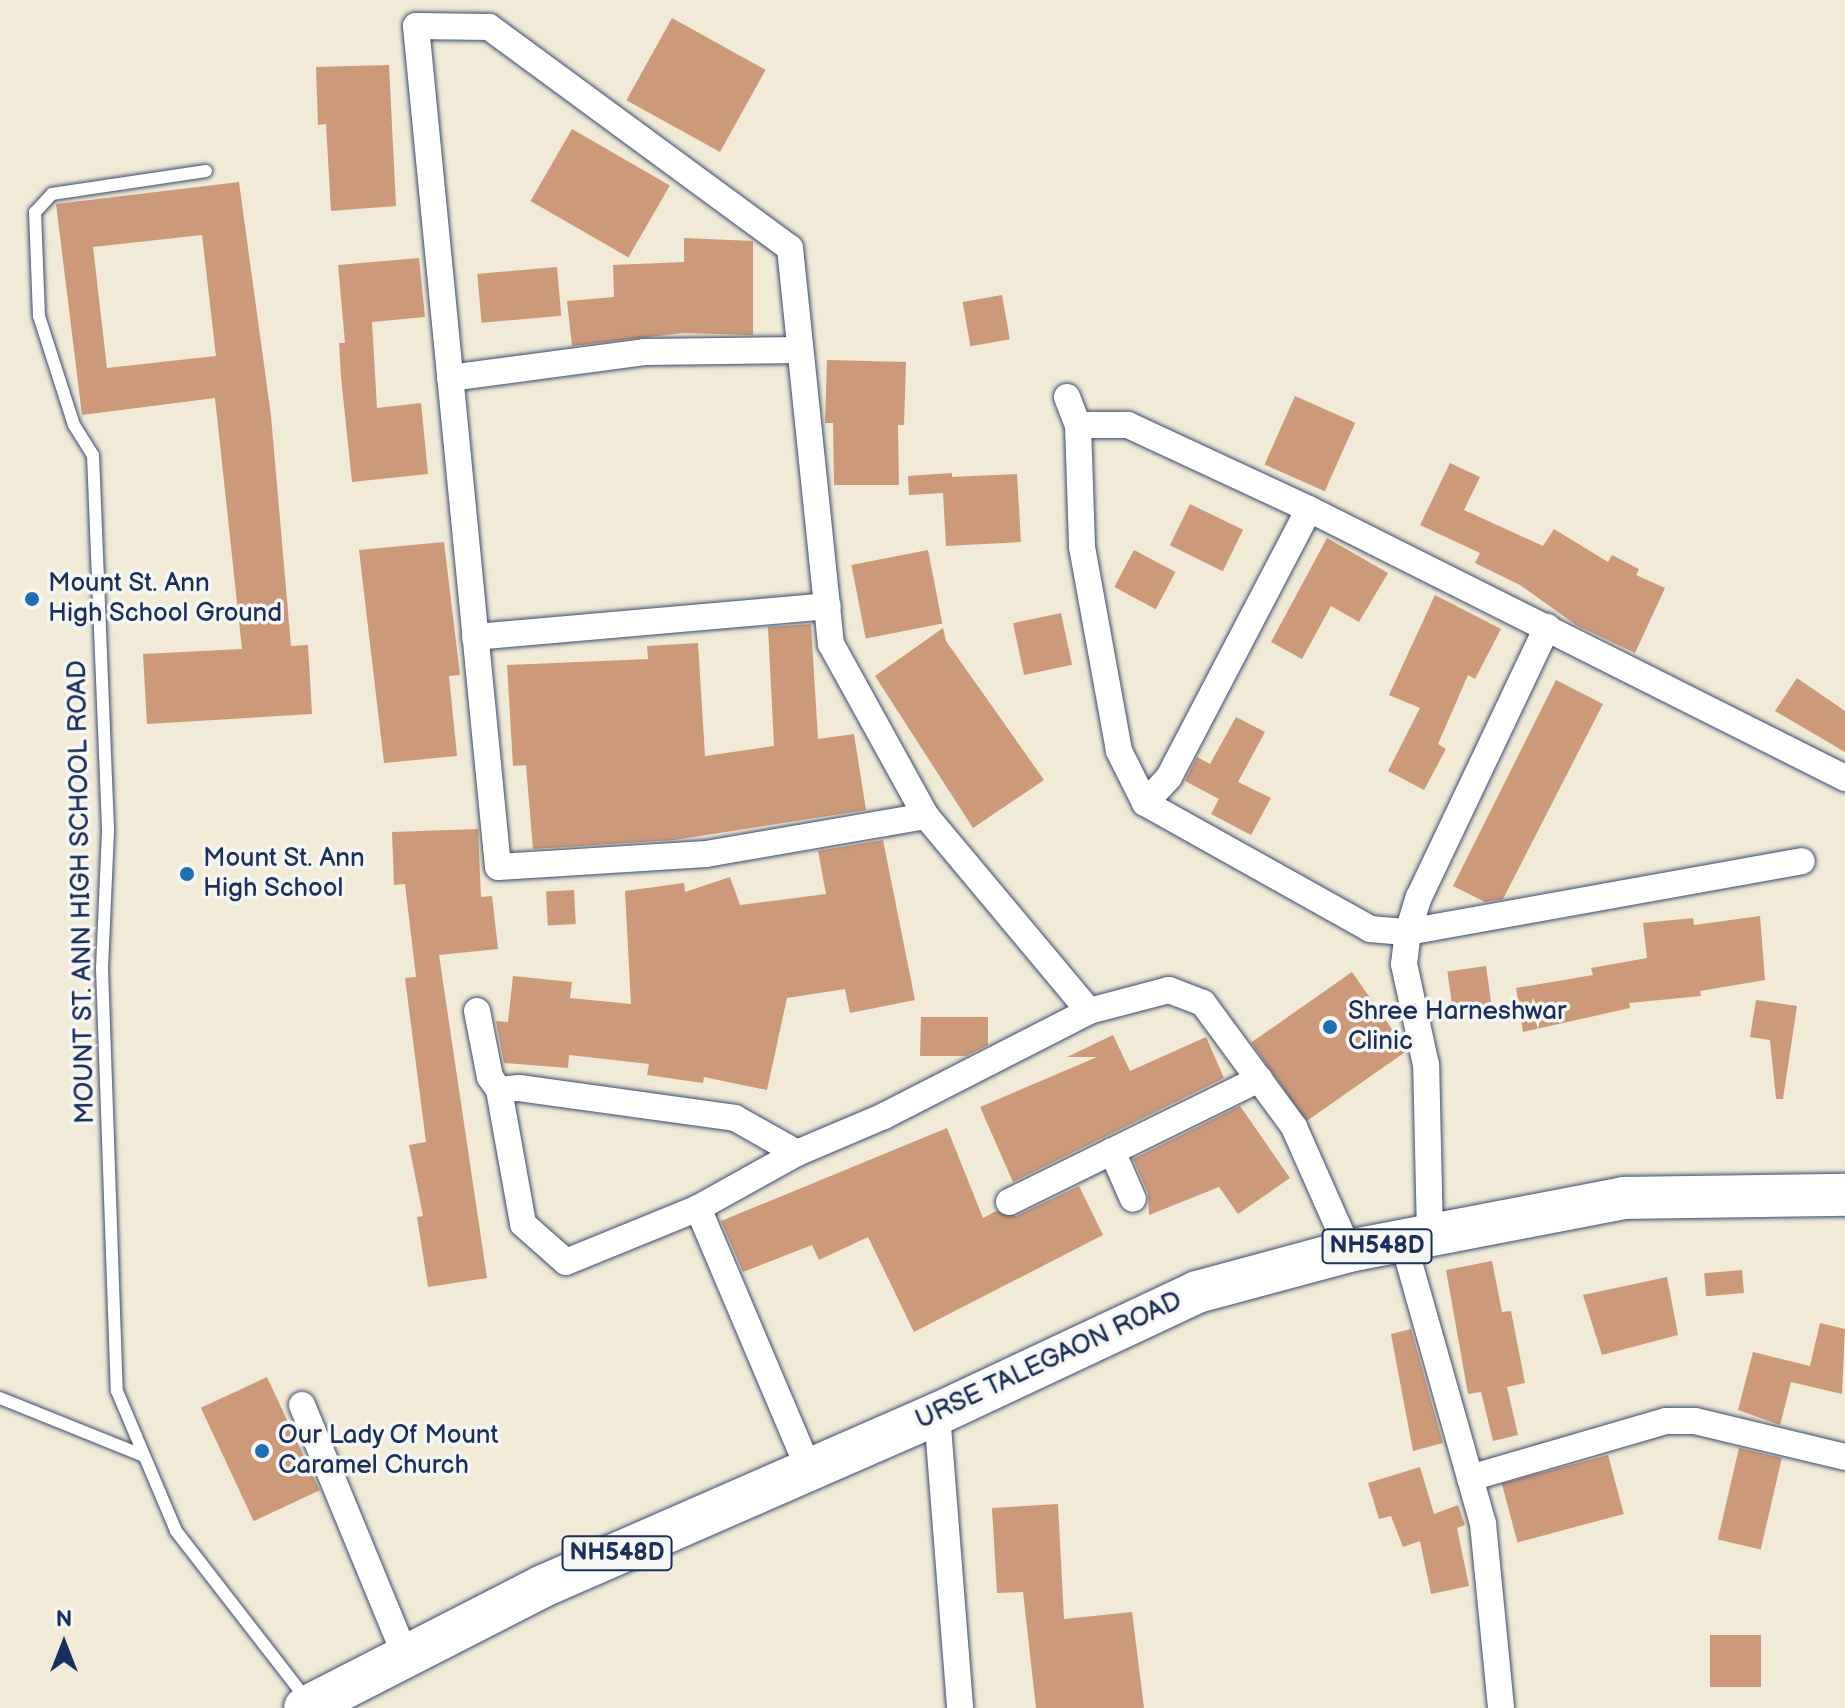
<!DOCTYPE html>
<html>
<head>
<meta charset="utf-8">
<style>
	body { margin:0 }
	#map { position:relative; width:1845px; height:1708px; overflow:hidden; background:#f0ead6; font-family:"Balsamiq Sans",sans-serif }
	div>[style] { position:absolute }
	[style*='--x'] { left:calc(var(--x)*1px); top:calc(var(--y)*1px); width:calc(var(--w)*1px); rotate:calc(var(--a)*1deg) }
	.building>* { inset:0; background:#cc9a7b; transform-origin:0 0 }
	.roads { filter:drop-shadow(0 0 2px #3b4b70) drop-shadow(0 0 2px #3b4b70) }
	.service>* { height:12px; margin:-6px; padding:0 6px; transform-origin:6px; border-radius:6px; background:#fff }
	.minor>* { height:26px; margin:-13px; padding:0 13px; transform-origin:13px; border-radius:13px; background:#fff }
	.trunk>* { height:42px; margin:-21px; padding:0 21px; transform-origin:21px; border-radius:21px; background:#fff }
	.dots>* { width:22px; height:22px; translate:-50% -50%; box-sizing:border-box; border:4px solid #f6f6f2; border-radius:50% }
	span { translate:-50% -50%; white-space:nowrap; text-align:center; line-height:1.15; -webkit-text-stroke:7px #f6f6f2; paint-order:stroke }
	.shield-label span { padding:2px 6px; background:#f6f6f2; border:2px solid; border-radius:6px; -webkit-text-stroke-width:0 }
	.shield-label { font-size:24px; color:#1b2f5e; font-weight:700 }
	.poi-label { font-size:26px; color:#1b2f5e }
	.left { translate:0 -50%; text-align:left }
	.street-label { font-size:26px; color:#1b2f5e }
	.north { position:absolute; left:24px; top:1604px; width:80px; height:80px; -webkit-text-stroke:6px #f6f6f2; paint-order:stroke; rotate:0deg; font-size:22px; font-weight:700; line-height:32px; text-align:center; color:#1b2f5e }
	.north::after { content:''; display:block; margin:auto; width:28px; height:36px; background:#1b2f5e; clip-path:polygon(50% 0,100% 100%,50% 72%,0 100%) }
</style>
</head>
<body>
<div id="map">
	<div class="building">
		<div style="left:672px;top:18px;width:107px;height:94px;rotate:29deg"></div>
		<div style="clip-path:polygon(389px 65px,396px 206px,331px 211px,326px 124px,318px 125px,316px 67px)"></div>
		<div style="left:572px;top:129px;width:113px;height:83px;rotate:30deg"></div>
		<div style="clip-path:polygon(evenodd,239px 182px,271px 416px,291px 646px,308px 645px,312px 714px,147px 724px,143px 654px,242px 649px,215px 398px,82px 415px,56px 204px,239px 182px,202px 235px,216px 356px,107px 368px,93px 247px,202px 235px)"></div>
		<div style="clip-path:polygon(684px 238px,753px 241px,753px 335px,683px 333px,572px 346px,567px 301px,614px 297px,613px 265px,684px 262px)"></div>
		<div style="clip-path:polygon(419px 258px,425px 317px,372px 322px,377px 408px,421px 403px,428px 474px,352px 482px,341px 377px,339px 343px,345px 343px,338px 265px)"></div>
		<div style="left:557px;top:267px;width:49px;height:80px;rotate:85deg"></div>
		<div style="left:1002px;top:295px;width:45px;height:40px;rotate:80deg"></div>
		<div style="clip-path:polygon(827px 360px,906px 362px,904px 425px,898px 425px,899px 485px,834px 485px,833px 423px,825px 423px)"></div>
		<div style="left:1295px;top:396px;width:66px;height:75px;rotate:24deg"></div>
		<div style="clip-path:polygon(1450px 463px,1480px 477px,1464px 510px,1543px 546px,1554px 529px,1608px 562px,1612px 555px,1639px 569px,1636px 575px,1665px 588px,1635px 653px,1576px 625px,1520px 585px,1475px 563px,1480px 553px,1420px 525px)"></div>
		<div style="clip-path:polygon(952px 473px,952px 477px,1017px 474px,1021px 542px,946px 546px,943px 493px,909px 495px,908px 476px)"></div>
		<div style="left:1190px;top:504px;width:59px;height:46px;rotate:26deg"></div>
		<div style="clip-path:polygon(1327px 538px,1388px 573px,1359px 622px,1331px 606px,1302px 659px,1271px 642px)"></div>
		<div style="clip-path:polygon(444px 542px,460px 675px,449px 676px,457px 756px,384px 763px,359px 550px)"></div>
		<div style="left:928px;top:550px;width:75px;height:78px;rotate:79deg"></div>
		<div style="left:1134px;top:550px;width:47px;height:42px;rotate:28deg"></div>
		<div style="clip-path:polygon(1435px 595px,1501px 629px,1475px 679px,1468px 675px,1438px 744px,1446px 749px,1424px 790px,1388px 771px,1420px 708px,1389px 695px)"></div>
		<div style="left:1061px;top:613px;width:53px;height:49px;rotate:78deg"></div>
		<div style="clip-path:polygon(811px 624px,818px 739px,854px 734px,866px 810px,674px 840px,533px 849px,526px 765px,513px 766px,507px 665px,648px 659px,647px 646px,698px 643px,705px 756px,774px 746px,768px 627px)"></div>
		<div style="clip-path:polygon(943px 628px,946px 641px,1044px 780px,973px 828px,875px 676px)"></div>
		<div style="clip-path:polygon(1797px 678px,1845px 711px,1845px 752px,1775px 711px)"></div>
		<div style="clip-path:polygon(1556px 680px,1603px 704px,1503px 899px,1485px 902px,1453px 886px)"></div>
		<div style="clip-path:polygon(1236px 717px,1265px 732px,1238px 782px,1271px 798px,1251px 835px,1211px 814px,1219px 799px,1185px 781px,1197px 757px,1210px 764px)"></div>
		<div style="clip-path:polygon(478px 829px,481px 897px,492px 896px,498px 949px,439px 955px,487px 1278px,428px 1287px,417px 1217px,423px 1216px,409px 1145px,426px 1142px,405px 978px,416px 977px,405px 884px,394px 885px,392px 832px)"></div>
		<div style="clip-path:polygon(883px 840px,915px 1000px,850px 1013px,845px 989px,787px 998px,767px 1090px,704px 1077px,703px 1083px,647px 1075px,649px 1064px,569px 1055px,568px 1068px,504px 1063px,496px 1021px,508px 1022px,513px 976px,572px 982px,570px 998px,631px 1004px,625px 891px,684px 883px,685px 892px,730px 877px,740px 905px,826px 894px,818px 851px)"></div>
		<div style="left:574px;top:890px;width:34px;height:28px;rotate:87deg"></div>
		<div style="clip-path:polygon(1760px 916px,1765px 980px,1700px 991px,1701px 996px,1629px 1003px,1630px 1008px,1523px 1032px,1516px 988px,1593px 975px,1591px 968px,1647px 958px,1643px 923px,1693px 918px,1694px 925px)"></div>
		<div style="left:1486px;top:966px;width:44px;height:39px;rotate:82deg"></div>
		<div style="left:1352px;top:972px;width:96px;height:123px;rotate:55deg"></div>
		<div style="clip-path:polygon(1756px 1000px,1797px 1006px,1783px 1099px,1776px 1099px,1770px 1040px,1750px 1037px)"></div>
		<div style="clip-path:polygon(921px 1017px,988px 1017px,988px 1045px,966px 1056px,920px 1056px)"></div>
		<div style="clip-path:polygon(1113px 1035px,1130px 1071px,1206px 1037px,1224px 1078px,1013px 1182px,980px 1107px,1097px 1057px,1067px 1057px)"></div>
		<div style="clip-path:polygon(1240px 1106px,1290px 1178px,1238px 1214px,1219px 1187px,1149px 1215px,1148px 1193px,1133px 1159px)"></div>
		<div style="clip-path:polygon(947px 1128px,983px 1218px,996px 1211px,1016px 1216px,1079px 1186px,1103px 1235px,914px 1332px,868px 1237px,819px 1260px,812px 1245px,743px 1272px,721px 1221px)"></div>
		<div style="clip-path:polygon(1492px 1261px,1502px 1312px,1511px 1311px,1525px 1383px,1507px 1387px,1518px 1435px,1493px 1441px,1481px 1392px,1468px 1394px,1446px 1270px)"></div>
		<div style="left:1742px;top:1270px;width:23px;height:38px;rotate:85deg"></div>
		<div style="clip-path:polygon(1667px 1277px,1678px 1335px,1602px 1355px,1583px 1295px)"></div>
		<div style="clip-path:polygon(1820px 1323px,1845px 1329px,1842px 1394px,1791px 1382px,1780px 1425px,1738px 1410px,1753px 1352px,1810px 1366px)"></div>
		<div style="clip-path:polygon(1411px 1329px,1443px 1443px,1413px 1451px,1391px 1334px)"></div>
		<div style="left:267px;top:1377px;width:125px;height:73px;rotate:65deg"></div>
		<div style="left:1739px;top:1448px;width:44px;height:94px;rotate:13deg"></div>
		<div style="left:1608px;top:1455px;width:61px;height:110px;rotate:75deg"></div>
		<div style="clip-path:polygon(1420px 1467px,1434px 1514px,1458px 1505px,1465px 1525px,1457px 1528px,1469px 1586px,1431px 1594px,1420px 1541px,1403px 1547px,1391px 1516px,1379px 1519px,1368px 1483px)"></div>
		<div style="clip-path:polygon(1058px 1504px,1064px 1619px,1132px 1612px,1144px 1708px,1036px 1708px,1023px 1592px,997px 1593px,992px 1508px)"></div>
		<div style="left:1710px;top:1635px;width:51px;height:52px"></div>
	</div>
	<div class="roads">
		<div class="service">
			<div style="--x:206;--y:171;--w:156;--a:171.5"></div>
			<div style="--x:52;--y:194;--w:25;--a:133"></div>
			<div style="--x:35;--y:212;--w:104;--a:87.8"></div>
			<div style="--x:39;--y:316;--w:114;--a:72.2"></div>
			<div style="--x:74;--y:425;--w:36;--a:58"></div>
			<div style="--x:93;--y:455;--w:376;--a:87.7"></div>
			<div style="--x:108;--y:831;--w:137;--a:92.5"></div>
			<div style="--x:102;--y:968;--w:423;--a:88"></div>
			<div style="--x:117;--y:1391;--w:152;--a:67.1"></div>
			<div style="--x:176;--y:1531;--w:214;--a:52.2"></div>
			<div style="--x:0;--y:1398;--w:155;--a:21.9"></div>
		</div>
		<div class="minor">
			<div style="--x:450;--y:378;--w:196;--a:-7.6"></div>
			<div style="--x:644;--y:352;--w:156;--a:-0.7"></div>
			<div style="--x:1067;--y:397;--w:30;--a:69"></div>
			<div style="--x:1078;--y:425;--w:122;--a:88.1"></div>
			<div style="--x:1082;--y:547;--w:207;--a:79.7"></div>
			<div style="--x:1119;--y:751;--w:58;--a:63.4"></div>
			<div style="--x:1145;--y:803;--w:258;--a:29.2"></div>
			<div style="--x:1370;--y:929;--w:38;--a:5"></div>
			<div style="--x:1408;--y:932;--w:400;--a:-10.2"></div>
			<div style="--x:1078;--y:425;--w:50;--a:0"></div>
			<div style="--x:1128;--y:425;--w:200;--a:24.9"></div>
			<div style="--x:1309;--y:509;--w:600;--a:26.65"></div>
			<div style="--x:475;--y:637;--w:354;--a:-5"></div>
			<div style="--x:1145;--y:803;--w:35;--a:-47"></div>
			<div style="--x:1169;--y:777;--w:302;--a:-62.4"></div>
			<div style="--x:926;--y:816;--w:223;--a:170.2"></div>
			<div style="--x:706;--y:854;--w:208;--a:176.4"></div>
			<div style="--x:498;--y:867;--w:845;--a:-95.57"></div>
			<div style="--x:416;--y:26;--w:73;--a:0.8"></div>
			<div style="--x:489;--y:27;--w:373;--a:36.3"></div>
			<div style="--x:790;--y:248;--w:398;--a:84.1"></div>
			<div style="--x:831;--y:644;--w:196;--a:61.1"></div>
			<div style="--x:926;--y:816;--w:254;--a:50.1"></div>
			<div style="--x:477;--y:1011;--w:67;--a:78.9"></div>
			<div style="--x:490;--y:1077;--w:16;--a:55"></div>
			<div style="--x:499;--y:1090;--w:136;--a:79.8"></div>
			<div style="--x:523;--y:1224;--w:57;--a:41.5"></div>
			<div style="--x:566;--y:1262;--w:143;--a:-22.2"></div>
			<div style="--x:698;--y:1208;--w:113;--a:-29.1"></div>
			<div style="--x:797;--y:1153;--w:95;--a:-23"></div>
			<div style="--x:884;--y:1116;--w:230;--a:-27.1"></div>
			<div style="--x:1089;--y:1011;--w:83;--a:-14.7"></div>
			<div style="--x:1169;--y:990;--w:36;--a:21"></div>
			<div style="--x:1203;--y:1003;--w:154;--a:53.7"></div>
			<div style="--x:1294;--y:1127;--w:136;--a:66.1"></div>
			<div style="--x:499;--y:1090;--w:20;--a:-6"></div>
			<div style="--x:519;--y:1088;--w:218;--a:7.9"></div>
			<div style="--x:735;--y:1118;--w:71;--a:29.4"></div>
			<div style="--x:1112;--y:1151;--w:52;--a:66.4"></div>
			<div style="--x:1009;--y:1202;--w:279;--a:-26.2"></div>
			<div style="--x:698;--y:1208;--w:285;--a:67"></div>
			<div style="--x:1430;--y:1235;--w:170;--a:-91.3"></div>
			<div style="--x:1426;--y:1065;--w:103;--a:-102.3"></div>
			<div style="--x:1404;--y:964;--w:32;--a:-83"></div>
			<div style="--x:1408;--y:932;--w:37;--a:-73"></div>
			<div style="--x:1419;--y:897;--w:299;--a:-64.6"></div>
			<div style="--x:1403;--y:1241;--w:294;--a:74.2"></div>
			<div style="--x:1483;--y:1524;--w:185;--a:84.4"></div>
			<div style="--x:302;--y:1405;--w:270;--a:67.6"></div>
			<div style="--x:937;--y:1414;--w:295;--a:85.5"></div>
			<div style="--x:1470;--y:1478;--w:204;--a:-16.2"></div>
			<div style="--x:1666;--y:1421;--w:29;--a:0"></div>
			<div style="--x:1695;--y:1421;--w:154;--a:13.5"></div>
		</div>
		<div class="trunk">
			<div style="--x:305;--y:1708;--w:267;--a:-27.1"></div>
			<div style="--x:543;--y:1586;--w:430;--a:-23.6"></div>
			<div style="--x:937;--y:1414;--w:287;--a:-25.1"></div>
			<div style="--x:1197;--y:1292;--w:157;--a:-15.1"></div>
			<div style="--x:1349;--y:1251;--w:280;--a:-10.9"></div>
			<div style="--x:1624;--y:1198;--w:221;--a:-0.8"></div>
		</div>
	</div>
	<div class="dots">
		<div style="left:32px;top:599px;background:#1f6fb2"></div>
		<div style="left:187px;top:874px;background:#1f6fb2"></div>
		<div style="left:1330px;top:1027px;background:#1f6fb2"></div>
		<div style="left:262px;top:1451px;background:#1f6fb2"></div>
	</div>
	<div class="shield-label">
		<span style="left:1377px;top:1246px">NH548D</span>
		<span style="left:617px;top:1553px">NH548D</span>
	</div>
	<div class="poi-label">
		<span class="left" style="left:48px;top:599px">Mount St. Ann<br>High School Ground</span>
		<span class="left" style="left:203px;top:874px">Mount St. Ann<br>High School</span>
		<span class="left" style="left:1348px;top:1027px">Shree Harneshwar<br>Clinic</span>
		<span class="left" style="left:278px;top:1451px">Our Lady Of Mount<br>Caramel Church</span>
	</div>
	<div class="street-label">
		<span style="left:82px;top:892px;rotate:-91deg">MOUNT ST. ANN HIGH SCHOOL ROAD</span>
		<span style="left:1049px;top:1361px;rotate:-25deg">URSE TALEGAON ROAD</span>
	</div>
	<div class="north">N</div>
</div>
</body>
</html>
